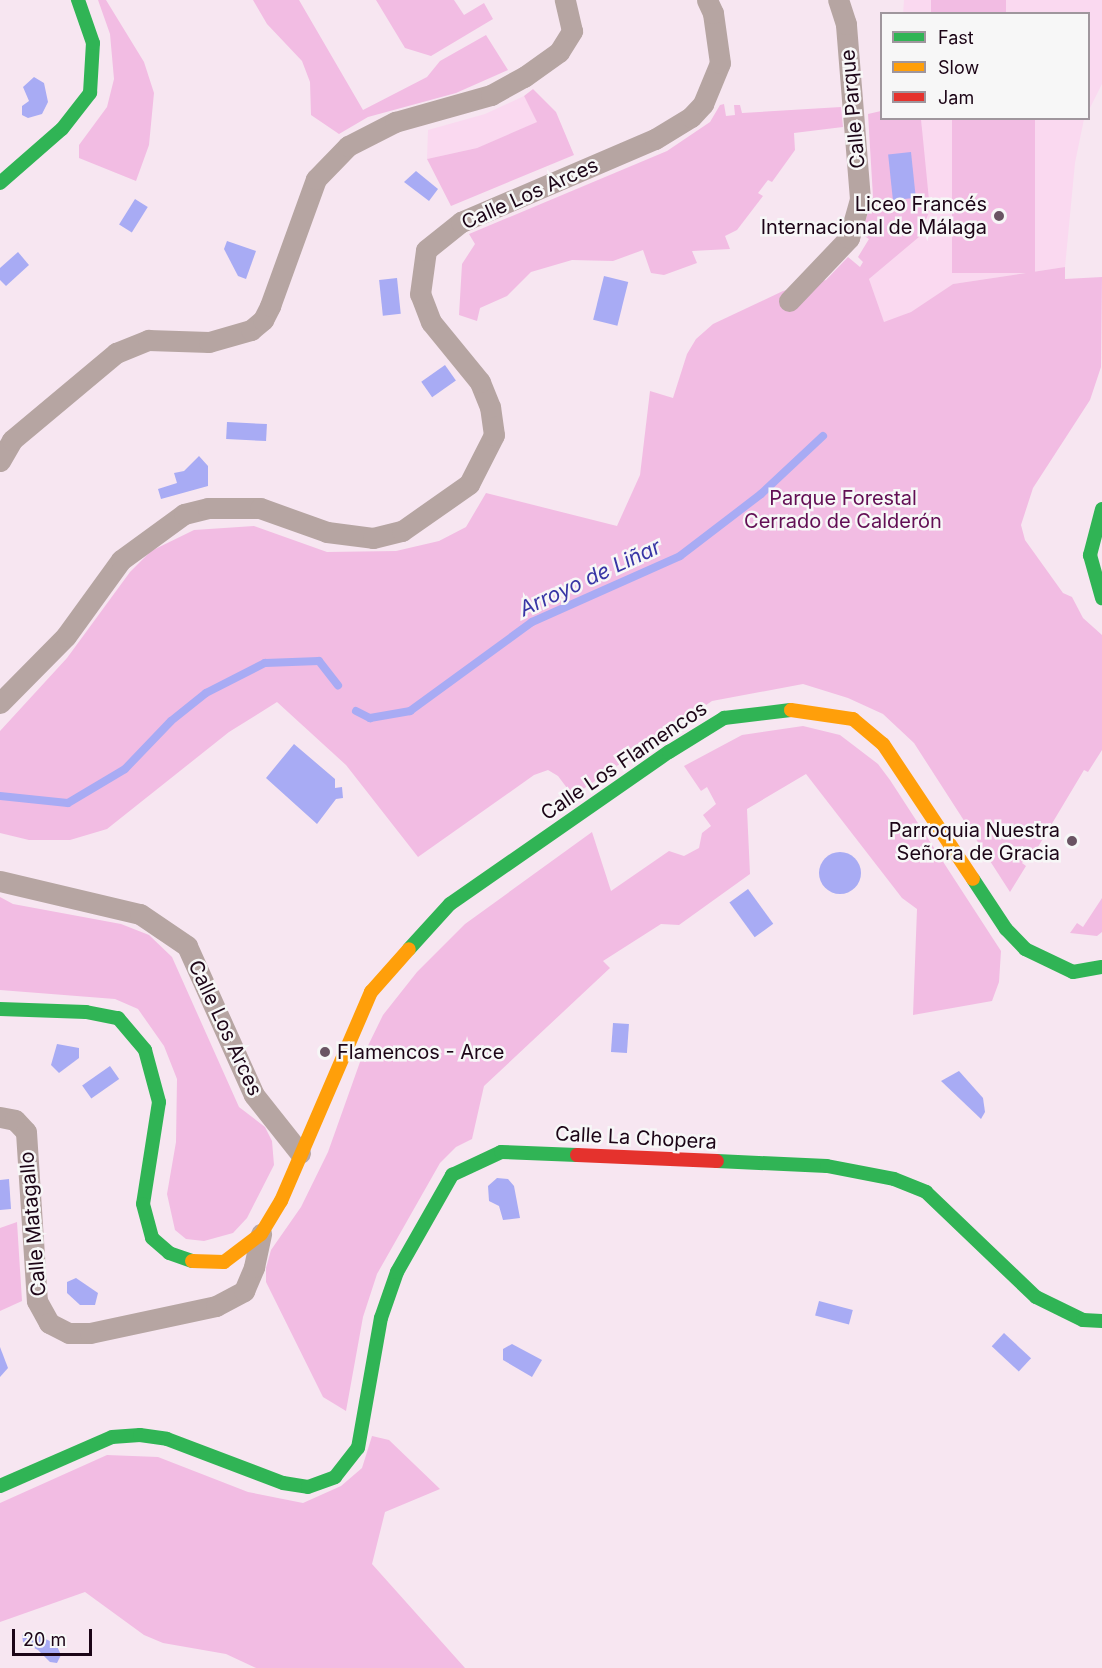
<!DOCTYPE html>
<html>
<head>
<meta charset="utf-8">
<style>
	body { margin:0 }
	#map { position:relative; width:1102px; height:1668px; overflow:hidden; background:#f7e6f1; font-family:Inter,sans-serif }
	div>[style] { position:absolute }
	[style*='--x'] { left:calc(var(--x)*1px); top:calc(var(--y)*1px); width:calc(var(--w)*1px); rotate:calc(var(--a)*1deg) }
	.built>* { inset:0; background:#fad9f0 }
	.green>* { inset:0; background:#f2bce3; transform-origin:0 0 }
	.water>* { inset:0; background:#a8abf4; transform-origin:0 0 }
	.round { border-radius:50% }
	.stream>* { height:8px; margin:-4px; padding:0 4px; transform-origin:4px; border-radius:4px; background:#a8abf4 }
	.street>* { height:21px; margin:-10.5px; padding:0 10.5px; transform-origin:10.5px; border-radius:10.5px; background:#b6a5a2 }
	.fast>* { height:14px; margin:-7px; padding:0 7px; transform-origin:7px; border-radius:7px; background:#30b455 }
	.slow>* { height:14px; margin:-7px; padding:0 7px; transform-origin:7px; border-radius:7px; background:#ff9f0a }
	.jam>* { height:14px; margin:-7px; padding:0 7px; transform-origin:7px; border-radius:7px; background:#e5322d }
	.dots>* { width:16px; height:16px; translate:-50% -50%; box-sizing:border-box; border:3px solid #f7f7f7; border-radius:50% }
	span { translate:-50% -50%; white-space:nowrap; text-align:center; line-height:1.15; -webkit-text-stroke:5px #f7f7f7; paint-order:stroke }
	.street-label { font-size:20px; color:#1c0517 }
	.poi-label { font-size:20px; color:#1c0517 }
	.right { translate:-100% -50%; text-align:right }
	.left { translate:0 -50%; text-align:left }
	.park-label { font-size:20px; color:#620e54 }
	.water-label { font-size:21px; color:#3835a5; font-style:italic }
	.legend { position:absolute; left:880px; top:12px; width:210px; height:108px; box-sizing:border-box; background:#f7f7f7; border:2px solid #9f969d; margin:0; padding:8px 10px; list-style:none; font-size:18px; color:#1c0517 }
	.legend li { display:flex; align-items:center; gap:12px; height:30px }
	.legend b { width:30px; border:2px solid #9f969d }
	.scale { position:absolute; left:12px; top:1629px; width:80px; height:27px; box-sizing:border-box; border:3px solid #1c0517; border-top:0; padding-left:8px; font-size:18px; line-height:21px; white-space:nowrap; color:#1c0517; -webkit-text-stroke:4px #f7f7f7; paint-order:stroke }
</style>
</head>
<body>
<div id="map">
	<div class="built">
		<div style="clip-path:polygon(904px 0,1102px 0,1102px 84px,1089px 110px,1088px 14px,903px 14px)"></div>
		<div style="clip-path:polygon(524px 96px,538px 122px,477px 148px,427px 159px,428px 130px,485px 114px)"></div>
		<div style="clip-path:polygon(921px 119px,1084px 119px,1075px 163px,1065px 267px,953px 284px,911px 312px,884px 323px,869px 279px,919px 237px,928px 222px)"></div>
	</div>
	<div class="green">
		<div style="clip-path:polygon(98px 0,106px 0,144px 62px,154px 93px,149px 145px,136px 181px,79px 158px,79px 145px,107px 107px,114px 79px,110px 34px)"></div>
		<div style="clip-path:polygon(253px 0,299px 0,363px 110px,427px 77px,440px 61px,486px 35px,508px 70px,456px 93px,368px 117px,339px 134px,311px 115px,310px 82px,302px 61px,267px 24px)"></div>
		<div style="clip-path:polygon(376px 0,454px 0,464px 15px,484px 3px,493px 19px,431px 56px,405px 48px)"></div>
		<div style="left:931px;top:0;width:75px;height:13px"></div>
		<div style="clip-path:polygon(533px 89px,556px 112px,574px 155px,451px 206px,427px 159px,477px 148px,537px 122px,524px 96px)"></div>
		<div style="clip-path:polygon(724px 104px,726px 116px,735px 115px,734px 105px,740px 105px,742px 113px,841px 107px,843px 127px,794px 133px,795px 150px,772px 182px,768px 180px,758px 193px,763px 196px,737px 230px,725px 236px,730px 249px,692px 251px,697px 263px,664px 275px,651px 273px,643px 250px,613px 261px,572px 260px,531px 272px,507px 296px,480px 308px,477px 321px,459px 315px,462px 264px,475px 244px,469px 234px,667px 151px,710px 122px,720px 105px)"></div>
		<div style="clip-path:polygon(881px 111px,882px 118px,921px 119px,930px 210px,919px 237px,869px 279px,884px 322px,911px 312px,953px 284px,1065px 267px,1065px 279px,1102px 277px,1101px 367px,1090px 400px,1033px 488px,1021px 525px,1025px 540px,1063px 593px,1072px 597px,1083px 618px,1102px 635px,1102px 750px,1088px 772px,1084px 770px,1029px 862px,1025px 859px,1022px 863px,1026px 866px,1010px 892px,914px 743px,883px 714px,848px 698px,803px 684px,712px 701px,573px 796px,558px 776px,548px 770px,534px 775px,418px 857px,346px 765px,277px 702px,229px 732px,107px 829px,70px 840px,29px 840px,0 833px,0 731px,67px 658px,130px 572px,151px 551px,194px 530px,254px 526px,327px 552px,396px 551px,439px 541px,466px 527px,486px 493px,617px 526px,640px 475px,650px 391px,673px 398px,687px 354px,696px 339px,713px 324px,783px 291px,826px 280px,848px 257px,860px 267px,863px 262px,858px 257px,869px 239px,861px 234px,873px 197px,868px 114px)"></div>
		<div style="left:952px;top:119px;width:83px;height:154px"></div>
		<div style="clip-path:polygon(803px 726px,840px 735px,878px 764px,890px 780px,1001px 951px,999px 982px,992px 1001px,913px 1015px,917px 909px,902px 898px,806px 774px,747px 809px,750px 874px,679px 925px,661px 924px,603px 961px,610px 968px,484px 1086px,472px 1139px,456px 1147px,440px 1163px,377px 1274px,363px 1317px,346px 1411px,323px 1397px,266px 1282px,266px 1268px,271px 1250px,301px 1207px,328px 1152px,360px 1062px,383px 1015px,417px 972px,465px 924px,592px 832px,611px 891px,669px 851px,684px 856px,699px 848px,702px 833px,711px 826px,703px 815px,716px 804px,707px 787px,701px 791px,684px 766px,742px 735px)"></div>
		<div style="clip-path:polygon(0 897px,13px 904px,121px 924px,149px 935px,172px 957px,239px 1107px,265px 1127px,272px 1141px,274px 1165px,247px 1218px,233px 1233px,204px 1241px,186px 1239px,175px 1230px,167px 1194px,176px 1142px,177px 1079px,164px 1046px,138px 1009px,115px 999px,0 990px)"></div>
		<div style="clip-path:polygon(1102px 898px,1102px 932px,1097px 936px,1070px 933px,1077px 923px,1083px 927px)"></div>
		<div style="clip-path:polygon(17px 1222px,22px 1301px,0 1311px,0 1228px)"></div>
		<div style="clip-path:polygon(372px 1436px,389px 1440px,440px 1489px,385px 1512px,372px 1564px,465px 1668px,256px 1668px,226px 1654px,163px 1643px,144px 1635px,85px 1592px,0 1622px,0 1503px,107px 1455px,158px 1457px,248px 1492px,303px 1503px,341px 1486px,362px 1468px)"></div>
	</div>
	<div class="water">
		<div style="clip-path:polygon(34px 77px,44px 83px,48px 102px,42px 114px,28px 118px,22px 115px,22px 106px,29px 101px,23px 87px)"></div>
		<div style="left:911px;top:152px;width:46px;height:23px;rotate:84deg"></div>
		<div style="clip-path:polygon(416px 171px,438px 189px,429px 201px,404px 182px)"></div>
		<div style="left:135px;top:199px;width:15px;height:30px;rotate:32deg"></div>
		<div style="clip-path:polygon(227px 241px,256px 251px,246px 279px,238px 276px,224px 249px)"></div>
		<div style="clip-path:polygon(18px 252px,29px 265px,6px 286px,0 280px,0 268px)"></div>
		<div style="left:604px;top:276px;width:25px;height:45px;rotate:14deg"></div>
		<div style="left:397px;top:278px;width:36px;height:18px;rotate:84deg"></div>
		<div style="left:445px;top:365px;width:19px;height:29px;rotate:55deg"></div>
		<div style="left:227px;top:422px;width:40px;height:17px;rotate:3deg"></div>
		<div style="clip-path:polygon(199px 456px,208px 466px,208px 486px,161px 499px,158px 489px,177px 483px,174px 473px,184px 471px)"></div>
		<div style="clip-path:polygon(294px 744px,335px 779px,335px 788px,342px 787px,343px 798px,336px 799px,317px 824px,266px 778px)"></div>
		<div class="round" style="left:819px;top:852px;width:42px;height:42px"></div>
		<div style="left:748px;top:889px;width:43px;height:23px;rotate:54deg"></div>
		<div style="left:613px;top:1023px;width:16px;height:29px;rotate:4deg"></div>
		<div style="clip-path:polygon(57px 1044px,79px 1048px,79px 1058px,59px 1073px,51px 1065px)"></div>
		<div style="left:110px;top:1066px;width:16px;height:34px;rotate:55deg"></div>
		<div style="clip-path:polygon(959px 1071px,983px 1098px,985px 1112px,981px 1119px,941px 1081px)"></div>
		<div style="clip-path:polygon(497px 1178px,508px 1179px,514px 1186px,520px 1218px,503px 1220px,499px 1206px,489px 1201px,488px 1186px)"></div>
		<div style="clip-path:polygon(9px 1179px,11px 1209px,0 1210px,0 1180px)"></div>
		<div style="clip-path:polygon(76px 1278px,98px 1293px,95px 1305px,80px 1305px,67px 1293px,67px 1282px)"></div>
		<div style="left:819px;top:1301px;width:35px;height:15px;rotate:15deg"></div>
		<div style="left:1004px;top:1333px;width:37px;height:18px;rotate:43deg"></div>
		<div style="clip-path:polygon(512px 1344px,542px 1360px,532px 1377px,503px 1360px,503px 1349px)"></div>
		<div style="clip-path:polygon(0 1347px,8px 1368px,0 1377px)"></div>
		<div style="clip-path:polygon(31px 1632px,56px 1644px,61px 1655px,57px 1663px,50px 1662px,38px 1650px,23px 1642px,22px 1635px)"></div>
	</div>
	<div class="stream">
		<div style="--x:356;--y:711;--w:16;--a:27"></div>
		<div style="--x:370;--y:718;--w:41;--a:-9.9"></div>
		<div style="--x:410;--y:711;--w:151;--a:-36.1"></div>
		<div style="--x:532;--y:622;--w:162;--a:-24"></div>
		<div style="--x:680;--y:556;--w:102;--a:-37.4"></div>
		<div style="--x:761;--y:494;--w:85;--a:-43.1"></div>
		<div style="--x:0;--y:796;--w:68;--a:5.9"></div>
		<div style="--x:68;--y:803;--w:66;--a:-30.8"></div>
		<div style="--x:125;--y:769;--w:66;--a:-46.2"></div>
		<div style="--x:171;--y:721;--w:45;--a:-38.7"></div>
		<div style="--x:206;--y:693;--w:66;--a:-27"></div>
		<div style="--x:265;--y:663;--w:54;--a:-2.1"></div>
		<div style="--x:319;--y:661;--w:31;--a:52"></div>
	</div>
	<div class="street">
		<div style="--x:789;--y:301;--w:87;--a:-46.4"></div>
		<div style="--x:849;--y:238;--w:41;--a:-74.2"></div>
		<div style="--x:860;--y:199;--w:176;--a:-94.6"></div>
		<div style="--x:846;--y:24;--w:25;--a:-108"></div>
		<div style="--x:0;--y:461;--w:24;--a:-60"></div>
		<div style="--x:12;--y:440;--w:136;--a:-39.9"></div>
		<div style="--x:116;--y:353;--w:35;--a:-22"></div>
		<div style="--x:148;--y:340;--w:61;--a:1.9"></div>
		<div style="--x:209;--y:342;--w:44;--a:-15.9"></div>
		<div style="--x:251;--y:330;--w:16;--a:-40"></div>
		<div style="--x:263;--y:320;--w:16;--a:-63"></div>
		<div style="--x:270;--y:306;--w:135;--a:-70.1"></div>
		<div style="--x:316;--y:179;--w:46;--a:-45.9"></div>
		<div style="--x:348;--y:146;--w:53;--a:-27.1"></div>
		<div style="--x:395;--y:122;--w:100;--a:-15.7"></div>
		<div style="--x:491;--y:95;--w:38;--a:-29"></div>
		<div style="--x:524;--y:77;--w:43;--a:-35.5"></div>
		<div style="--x:559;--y:52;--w:25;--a:-58"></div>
		<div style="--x:572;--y:31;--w:32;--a:-103"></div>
		<div style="--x:0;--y:703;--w:94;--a:-45.4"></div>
		<div style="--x:66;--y:636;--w:94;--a:-54.1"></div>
		<div style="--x:121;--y:560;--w:78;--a:-36.1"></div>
		<div style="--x:184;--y:514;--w:25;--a:-14"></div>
		<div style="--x:208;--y:508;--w:52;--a:0"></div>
		<div style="--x:260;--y:508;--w:71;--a:19.7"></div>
		<div style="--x:327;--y:532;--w:46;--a:7.4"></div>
		<div style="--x:373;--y:538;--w:30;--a:-14"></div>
		<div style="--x:402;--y:531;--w:82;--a:-35"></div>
		<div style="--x:469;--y:484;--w:55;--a:-63"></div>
		<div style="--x:494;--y:435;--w:28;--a:-98"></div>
		<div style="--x:490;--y:407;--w:27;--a:-112"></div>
		<div style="--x:480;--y:382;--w:77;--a:-129.2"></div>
		<div style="--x:431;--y:322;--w:30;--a:-111"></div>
		<div style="--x:420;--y:294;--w:44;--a:-82.2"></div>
		<div style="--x:426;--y:250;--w:45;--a:-38.7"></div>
		<div style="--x:461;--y:222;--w:211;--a:-23.2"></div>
		<div style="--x:655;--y:139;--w:42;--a:-31.4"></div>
		<div style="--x:691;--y:117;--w:18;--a:-47"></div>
		<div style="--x:703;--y:104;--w:44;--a:-67.5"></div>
		<div style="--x:720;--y:63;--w:50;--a:-98"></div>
		<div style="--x:713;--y:13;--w:14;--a:-115"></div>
		<div style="--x:0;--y:881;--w:144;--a:13.3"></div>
		<div style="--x:140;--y:914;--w:57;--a:34.2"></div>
		<div style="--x:187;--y:946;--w:163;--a:65.8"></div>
		<div style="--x:254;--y:1095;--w:74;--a:51.6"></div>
		<div style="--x:0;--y:1117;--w:15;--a:11"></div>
		<div style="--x:15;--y:1120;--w:16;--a:47"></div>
		<div style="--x:26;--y:1132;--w:169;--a:86.3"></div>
		<div style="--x:37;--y:1301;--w:25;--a:61"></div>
		<div style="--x:49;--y:1323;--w:22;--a:27"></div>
		<div style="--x:69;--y:1333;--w:21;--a:0"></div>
		<div style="--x:90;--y:1333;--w:129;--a:-12.1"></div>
		<div style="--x:216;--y:1306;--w:32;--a:-28"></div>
		<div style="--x:244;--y:1291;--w:26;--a:-67"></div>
		<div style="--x:254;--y:1267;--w:34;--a:-78"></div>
	</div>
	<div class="fast">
		<div style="--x:0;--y:183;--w:82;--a:-41.1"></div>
		<div style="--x:62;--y:129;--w:46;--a:-52.1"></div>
		<div style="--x:90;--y:93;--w:50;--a:-86.6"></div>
		<div style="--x:93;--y:43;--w:46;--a:-109.2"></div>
		<div style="--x:1102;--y:509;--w:48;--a:104.6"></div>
		<div style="--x:1090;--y:555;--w:45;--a:74.4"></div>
		<div style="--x:973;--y:879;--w:60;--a:56.6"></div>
		<div style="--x:1006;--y:929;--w:28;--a:46"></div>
		<div style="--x:1025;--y:949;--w:53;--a:25.6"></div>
		<div style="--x:1073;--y:972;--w:29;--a:-10"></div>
		<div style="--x:409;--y:949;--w:61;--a:-47.7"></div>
		<div style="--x:450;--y:904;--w:267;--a:-34.8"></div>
		<div style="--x:669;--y:752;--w:65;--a:-31.7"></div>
		<div style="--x:724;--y:718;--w:67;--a:-6.8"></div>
		<div style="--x:0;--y:1009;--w:86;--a:2"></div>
		<div style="--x:86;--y:1012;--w:33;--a:11"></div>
		<div style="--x:118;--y:1018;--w:42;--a:49.8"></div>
		<div style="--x:145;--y:1050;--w:54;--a:74.9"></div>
		<div style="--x:159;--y:1102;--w:103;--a:98.9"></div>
		<div style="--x:143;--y:1204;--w:35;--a:75"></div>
		<div style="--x:152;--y:1238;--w:23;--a:41"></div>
		<div style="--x:169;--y:1253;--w:24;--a:19"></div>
		<div style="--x:717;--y:1161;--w:110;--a:2.6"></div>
		<div style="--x:827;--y:1166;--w:68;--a:11"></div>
		<div style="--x:894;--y:1179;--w:35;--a:22"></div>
		<div style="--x:926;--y:1192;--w:152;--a:43.7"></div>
		<div style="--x:1036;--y:1297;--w:52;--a:26.1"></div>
		<div style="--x:1083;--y:1320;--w:19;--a:3"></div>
		<div style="--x:0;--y:1486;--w:122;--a:-23.6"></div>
		<div style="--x:112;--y:1437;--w:28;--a:-4"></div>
		<div style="--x:140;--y:1435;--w:27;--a:8"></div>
		<div style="--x:167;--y:1439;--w:124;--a:20.8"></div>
		<div style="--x:283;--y:1483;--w:25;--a:9"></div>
		<div style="--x:308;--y:1487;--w:29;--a:-20"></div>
		<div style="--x:335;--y:1477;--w:37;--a:-52"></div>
		<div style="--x:358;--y:1448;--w:132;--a:-80"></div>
		<div style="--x:381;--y:1318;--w:49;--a:-70.8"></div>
		<div style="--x:397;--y:1272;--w:112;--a:-60.4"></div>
		<div style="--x:452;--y:1175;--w:54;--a:-25.1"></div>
		<div style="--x:501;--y:1152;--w:76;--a:2.3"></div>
	</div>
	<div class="slow">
		<div style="--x:791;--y:710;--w:63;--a:8.3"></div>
		<div style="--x:853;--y:719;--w:39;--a:40"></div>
		<div style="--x:883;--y:744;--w:162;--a:56.3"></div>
		<div style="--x:192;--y:1261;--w:32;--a:2"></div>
		<div style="--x:224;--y:1262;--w:46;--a:-37.1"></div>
		<div style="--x:261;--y:1234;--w:39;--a:-59"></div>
		<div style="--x:281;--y:1201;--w:228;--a:-66.7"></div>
		<div style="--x:371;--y:992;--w:57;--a:-48.5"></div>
	</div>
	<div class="jam">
		<div style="--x:577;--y:1155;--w:140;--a:2.5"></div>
	</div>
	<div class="dots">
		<div style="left:999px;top:216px;background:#695463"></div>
		<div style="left:1072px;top:841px;background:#695463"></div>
		<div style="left:325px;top:1052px;background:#695463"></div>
	</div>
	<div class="street-label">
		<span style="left:853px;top:109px;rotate:-95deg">Calle Parque</span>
		<span style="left:530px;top:194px;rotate:-24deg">Calle Los Arces</span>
		<span style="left:624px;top:761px;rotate:-34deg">Calle Los Flamencos</span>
		<span style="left:225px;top:1028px;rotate:65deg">Calle Los Arces</span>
		<span style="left:636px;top:1138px;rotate:3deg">Calle La Chopera</span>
		<span style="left:33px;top:1224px;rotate:-95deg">Calle Matagallo</span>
	</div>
	<div class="poi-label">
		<span class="right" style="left:987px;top:216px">Liceo Francés<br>Internacional de Málaga</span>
		<span class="right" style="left:1060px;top:842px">Parroquia Nuestra<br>Señora de Gracia</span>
		<span class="left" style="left:337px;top:1052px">Flamencos - Arce</span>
	</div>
	<div class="park-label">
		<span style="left:843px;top:510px">Parque Forestal<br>Cerrado de Calderón</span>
	</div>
	<div class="water-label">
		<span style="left:590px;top:578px;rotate:-25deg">Arroyo de Liñar</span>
	</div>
	<ul class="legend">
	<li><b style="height:8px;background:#30b455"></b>Fast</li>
	<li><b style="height:8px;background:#ff9f0a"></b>Slow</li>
	<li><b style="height:8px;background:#e5322d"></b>Jam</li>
	</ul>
	<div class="scale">20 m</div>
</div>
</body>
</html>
